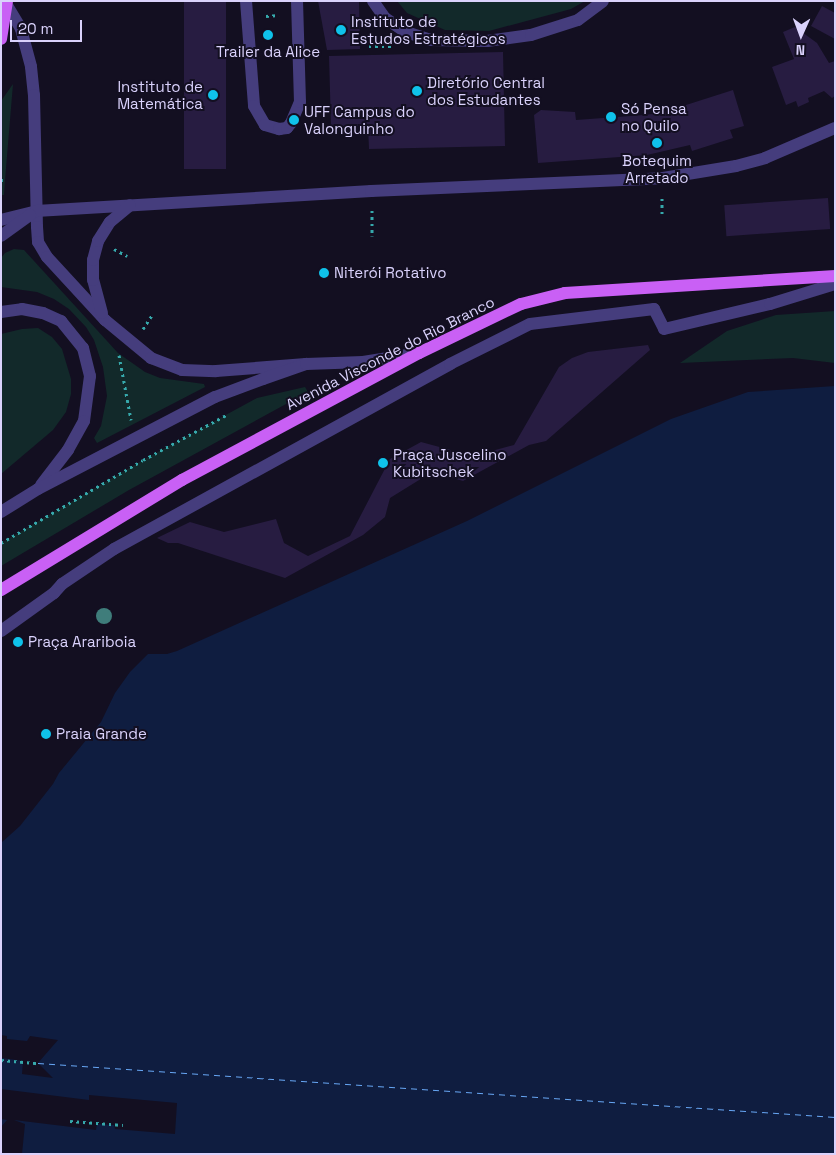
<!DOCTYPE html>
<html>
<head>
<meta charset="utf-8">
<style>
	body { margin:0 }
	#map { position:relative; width:836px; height:1155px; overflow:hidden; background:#130f21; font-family:"Space Grotesk",sans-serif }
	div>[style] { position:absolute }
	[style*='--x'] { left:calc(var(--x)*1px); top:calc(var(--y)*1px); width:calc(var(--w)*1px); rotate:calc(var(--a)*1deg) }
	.green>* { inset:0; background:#12292a }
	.water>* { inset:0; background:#0f1d40 }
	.pier>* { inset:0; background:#130f21 }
	.ferry>* { height:1px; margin-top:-0.5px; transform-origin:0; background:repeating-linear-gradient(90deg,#67a7f5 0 6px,transparent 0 11px) }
	.building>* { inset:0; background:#271c41; transform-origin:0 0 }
	.path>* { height:3px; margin-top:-1.5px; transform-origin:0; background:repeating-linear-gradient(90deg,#36a9ac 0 2.5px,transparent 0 6.5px) }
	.minor>* { height:12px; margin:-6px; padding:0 6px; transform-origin:6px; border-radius:6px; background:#453d7d }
	.major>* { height:12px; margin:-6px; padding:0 6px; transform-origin:6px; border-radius:6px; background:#c960f5 }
	.trees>* { width:16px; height:16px; margin:-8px; border-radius:50%; background:#3f7d7b }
	.dots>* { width:14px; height:14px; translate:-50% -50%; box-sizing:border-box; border:2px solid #130f21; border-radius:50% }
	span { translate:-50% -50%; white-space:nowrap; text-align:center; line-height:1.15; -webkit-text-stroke:4px #130f21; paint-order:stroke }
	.poi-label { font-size:15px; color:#dad2fc }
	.left { translate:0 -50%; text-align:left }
	.right { translate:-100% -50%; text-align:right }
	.street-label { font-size:15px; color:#dad2fc }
	.frame { position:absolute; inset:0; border:2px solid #dad2fc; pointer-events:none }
	.north { position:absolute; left:776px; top:10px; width:50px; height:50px; -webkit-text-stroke:4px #130f21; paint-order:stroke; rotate:182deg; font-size:14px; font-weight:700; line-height:20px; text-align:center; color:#dad2fc }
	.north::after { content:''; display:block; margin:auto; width:18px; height:22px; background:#dad2fc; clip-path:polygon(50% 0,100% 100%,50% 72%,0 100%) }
	.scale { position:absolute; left:10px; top:20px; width:72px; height:22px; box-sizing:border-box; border:2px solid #dad2fc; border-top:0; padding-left:6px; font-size:15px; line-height:18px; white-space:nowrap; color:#dad2fc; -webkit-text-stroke:4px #130f21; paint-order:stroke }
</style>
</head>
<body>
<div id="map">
	<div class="green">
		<div style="clip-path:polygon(397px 1px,585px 1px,571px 9px,489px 31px,445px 30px,407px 13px)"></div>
		<div style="clip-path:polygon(13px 84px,5px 180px,4px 195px,1px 195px,1px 101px)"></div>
		<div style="clip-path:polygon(14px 249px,24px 250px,118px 353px,145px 372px,160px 378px,204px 384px,205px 387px,97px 443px,94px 438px,101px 426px,107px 396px,103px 367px,94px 340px,86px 327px,69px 309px,54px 299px,37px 292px,1px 287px,1px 258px,5px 253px)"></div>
		<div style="clip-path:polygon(835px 311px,835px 363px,793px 358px,680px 363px,727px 331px,776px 315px)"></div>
		<div style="clip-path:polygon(38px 328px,52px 337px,62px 349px,71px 379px,71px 394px,66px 412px,53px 430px,1px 474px,1px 334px,22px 329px)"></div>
		<div style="clip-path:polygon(305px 387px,308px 392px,129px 490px,1px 566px,1px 543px,143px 460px,257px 398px)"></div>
	</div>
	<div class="water">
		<div style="clip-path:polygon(835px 386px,835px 1154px,1px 1154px,1px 843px,20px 826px,53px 784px,59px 773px,101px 722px,115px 693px,130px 672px,148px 654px,167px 654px,177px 651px,467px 521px,671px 419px,748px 392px)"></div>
	</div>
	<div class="pier">
		<div style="clip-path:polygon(1px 1035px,7px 1036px,7px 1039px,27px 1041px,30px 1036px,58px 1040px,38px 1063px,53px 1078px,22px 1074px,23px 1061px,2px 1058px,1px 1064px)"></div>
		<div style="clip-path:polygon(1px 1089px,89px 1100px,89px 1095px,177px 1103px,175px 1134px,115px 1129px,114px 1125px,97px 1124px,96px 1130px,14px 1120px,25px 1124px,22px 1154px,1px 1154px,1px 1127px,7px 1120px,1px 1119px)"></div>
	</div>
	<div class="ferry">
		<div style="--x:38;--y:1063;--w:799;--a:3.88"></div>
	</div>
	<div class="building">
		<div style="left:184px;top:1px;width:42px;height:168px"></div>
		<div style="clip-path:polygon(318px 1px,359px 1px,360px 49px,327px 50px)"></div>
		<div style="clip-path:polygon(822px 6px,835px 13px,835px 39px,811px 26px)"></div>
		<div style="clip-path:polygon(795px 27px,817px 43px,829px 63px,835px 61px,835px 96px,832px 98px,824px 91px,808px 98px,809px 102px,798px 107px,796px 101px,786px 105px,772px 67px,794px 59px,783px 32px)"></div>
		<div style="clip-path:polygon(503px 52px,505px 146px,369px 149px,368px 126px,331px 126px,329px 56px)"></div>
		<div style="clip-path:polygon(733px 90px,744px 126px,730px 130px,733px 138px,692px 151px,690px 145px,647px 155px,538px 163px,534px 115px,541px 110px,575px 112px,576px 120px,644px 115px,661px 113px)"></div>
		<div style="left:828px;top:198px;width:31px;height:104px;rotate:86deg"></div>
		<div style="clip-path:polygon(648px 345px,650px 350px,546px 441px,529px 445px,463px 481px,432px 472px,390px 498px,385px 517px,363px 535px,285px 578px,178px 543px,168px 543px,157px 538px,190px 522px,224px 532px,276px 519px,284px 543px,308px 556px,350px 536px,390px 459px,421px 442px,473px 456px,514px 445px,559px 367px,572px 358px,588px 352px)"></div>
	</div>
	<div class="path">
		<div style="--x:266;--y:16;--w:13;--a:-4"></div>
		<div style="--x:369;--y:46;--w:22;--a:0"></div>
		<div style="--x:1;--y:180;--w:4;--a:0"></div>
		<div style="--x:372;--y:210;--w:26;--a:90"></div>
		<div style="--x:662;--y:214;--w:18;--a:-90"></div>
		<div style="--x:114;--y:249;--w:15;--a:28"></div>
		<div style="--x:143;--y:329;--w:17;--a:-57"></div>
		<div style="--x:119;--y:355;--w:66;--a:79.5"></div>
		<div style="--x:1;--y:543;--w:164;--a:-30.3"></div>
		<div style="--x:143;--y:460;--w:97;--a:-28.4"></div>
		<div style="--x:1;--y:1060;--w:37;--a:5"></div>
		<div style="--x:70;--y:1121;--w:53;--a:4.3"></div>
	</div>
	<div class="minor">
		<div style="--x:246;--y:1;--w:105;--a:85.6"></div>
		<div style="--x:254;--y:106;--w:22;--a:60"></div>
		<div style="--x:265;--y:125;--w:15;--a:16"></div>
		<div style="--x:279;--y:129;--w:8;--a:-7"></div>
		<div style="--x:287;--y:128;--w:6;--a:-51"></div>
		<div style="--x:291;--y:123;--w:23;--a:-67"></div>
		<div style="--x:300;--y:102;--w:101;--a:-91.7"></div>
		<div style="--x:373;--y:1;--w:21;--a:55"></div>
		<div style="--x:385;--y:18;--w:25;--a:34"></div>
		<div style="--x:406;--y:32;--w:26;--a:18"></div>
		<div style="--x:431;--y:40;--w:56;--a:1"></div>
		<div style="--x:487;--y:41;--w:44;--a:-7.8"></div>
		<div style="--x:531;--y:35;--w:49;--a:-17.7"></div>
		<div style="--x:578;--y:20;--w:31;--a:-37"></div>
		<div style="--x:8;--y:7;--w:26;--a:59"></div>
		<div style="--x:21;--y:29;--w:39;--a:75"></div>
		<div style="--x:31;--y:67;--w:28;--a:84"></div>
		<div style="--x:34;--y:95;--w:132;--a:88.7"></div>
		<div style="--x:37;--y:227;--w:15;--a:86"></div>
		<div style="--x:38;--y:242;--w:17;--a:59"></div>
		<div style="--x:47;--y:257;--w:86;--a:47.4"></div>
		<div style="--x:105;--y:320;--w:60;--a:39.6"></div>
		<div style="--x:151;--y:358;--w:33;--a:21"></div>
		<div style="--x:182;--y:370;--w:34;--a:2"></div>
		<div style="--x:216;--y:371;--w:90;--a:-4.4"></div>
		<div style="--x:1;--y:220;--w:36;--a:-14"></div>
		<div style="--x:36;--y:211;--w:336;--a:-3.4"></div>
		<div style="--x:371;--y:191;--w:292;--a:-2.5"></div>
		<div style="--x:663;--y:178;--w:74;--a:-9.3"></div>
		<div style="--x:736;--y:166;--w:30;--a:-15"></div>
		<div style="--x:765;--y:158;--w:76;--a:-23.2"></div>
		<div style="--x:1;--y:236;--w:36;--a:-36"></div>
		<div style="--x:1;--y:312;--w:21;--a:-8"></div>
		<div style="--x:22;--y:309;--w:21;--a:11"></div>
		<div style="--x:43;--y:313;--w:20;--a:24"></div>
		<div style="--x:61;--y:321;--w:35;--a:51"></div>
		<div style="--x:83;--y:348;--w:29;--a:76"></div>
		<div style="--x:90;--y:376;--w:45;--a:97.6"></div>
		<div style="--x:84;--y:421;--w:33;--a:119"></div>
		<div style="--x:68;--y:450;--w:44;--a:127.6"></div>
		<div style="--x:102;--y:313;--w:34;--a:-105"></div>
		<div style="--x:93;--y:280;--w:20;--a:-90"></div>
		<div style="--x:93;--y:260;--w:20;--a:-75"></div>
		<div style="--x:98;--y:241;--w:22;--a:-58"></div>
		<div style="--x:110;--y:222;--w:26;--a:-40"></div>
		<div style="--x:1;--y:512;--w:44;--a:-31.9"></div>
		<div style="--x:38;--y:489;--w:199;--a:-27.5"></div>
		<div style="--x:215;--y:397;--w:51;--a:-20.6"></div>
		<div style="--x:263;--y:379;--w:46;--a:-19.2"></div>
		<div style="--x:306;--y:364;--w:57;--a:-2"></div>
		<div style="--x:363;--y:362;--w:51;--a:-9.1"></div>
		<div style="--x:1;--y:631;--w:65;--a:-35.6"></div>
		<div style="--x:54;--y:593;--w:12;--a:-48"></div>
		<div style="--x:62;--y:584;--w:63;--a:-33.9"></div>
		<div style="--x:114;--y:549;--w:384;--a:-28.8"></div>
		<div style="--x:450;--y:364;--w:89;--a:-26.6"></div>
		<div style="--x:530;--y:324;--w:125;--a:-6.9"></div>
		<div style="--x:654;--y:309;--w:22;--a:63"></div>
		<div style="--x:664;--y:329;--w:109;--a:-13.3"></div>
		<div style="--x:770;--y:304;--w:68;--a:-17.1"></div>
	</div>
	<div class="major">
		<div style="--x:1;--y:39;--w:38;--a:-81"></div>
		<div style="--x:1;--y:590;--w:212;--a:-31.3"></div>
		<div style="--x:182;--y:480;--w:269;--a:-28.2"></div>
		<div style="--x:419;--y:353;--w:113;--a:-25.7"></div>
		<div style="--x:521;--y:304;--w:45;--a:-14"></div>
		<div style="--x:565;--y:293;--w:271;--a:-3.6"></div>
	</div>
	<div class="trees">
		<div style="left:104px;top:616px"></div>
	</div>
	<div class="dots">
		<div style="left:341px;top:30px;background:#0fc2ea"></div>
		<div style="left:268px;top:35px;background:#0fc2ea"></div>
		<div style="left:417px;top:91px;background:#0fc2ea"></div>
		<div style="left:213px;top:95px;background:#0fc2ea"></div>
		<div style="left:611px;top:117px;background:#0fc2ea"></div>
		<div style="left:294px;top:120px;background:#0fc2ea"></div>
		<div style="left:657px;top:143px;background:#0fc2ea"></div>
		<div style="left:324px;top:273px;background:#0fc2ea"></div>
		<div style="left:383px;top:463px;background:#0fc2ea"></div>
		<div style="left:18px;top:642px;background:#0fc2ea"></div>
		<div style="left:46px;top:734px;background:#0fc2ea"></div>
	</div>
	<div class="poi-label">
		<span class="left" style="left:351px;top:30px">Instituto de<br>Estudos Estratégicos</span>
		<span style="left:268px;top:52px">Trailer da Alice</span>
		<span class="left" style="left:427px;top:91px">Diretório Central<br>dos Estudantes</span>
		<span class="right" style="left:203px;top:95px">Instituto de<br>Matemática</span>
		<span class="left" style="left:621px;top:117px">Só Pensa<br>no Quilo</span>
		<span class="left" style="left:304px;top:120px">UFF Campus do<br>Valonguinho</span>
		<span style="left:657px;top:169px">Botequim<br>Arretado</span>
		<span class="left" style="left:334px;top:273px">Niterói Rotativo</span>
		<span class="left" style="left:393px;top:463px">Praça Juscelino<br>Kubitschek</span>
		<span class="left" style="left:28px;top:642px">Praça Arariboia</span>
		<span class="left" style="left:56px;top:734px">Praia Grande</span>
	</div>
	<div class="street-label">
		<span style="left:390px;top:353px;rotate:-27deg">Avenida Visconde do Rio Branco</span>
	</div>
	<div class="frame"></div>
	<div class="north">N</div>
	<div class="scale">20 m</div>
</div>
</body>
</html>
